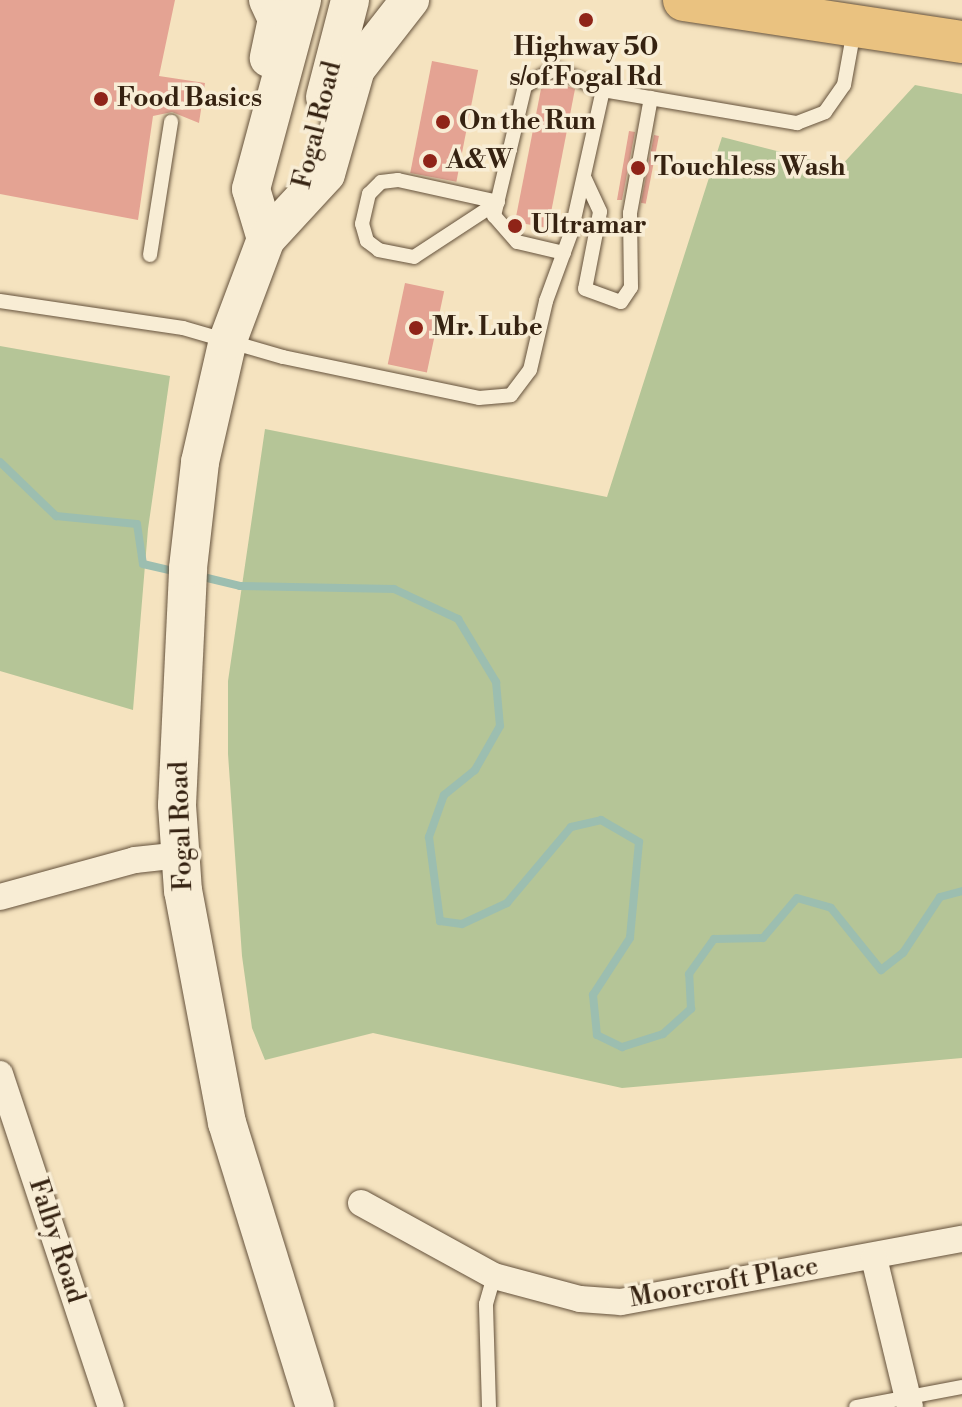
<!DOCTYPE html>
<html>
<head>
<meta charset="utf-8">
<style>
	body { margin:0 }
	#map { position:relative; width:962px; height:1407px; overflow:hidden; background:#f5e3bf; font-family:"Libre Bodoni",serif }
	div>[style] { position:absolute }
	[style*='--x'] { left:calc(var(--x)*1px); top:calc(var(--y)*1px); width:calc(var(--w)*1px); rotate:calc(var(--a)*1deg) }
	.green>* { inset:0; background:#b5c597 }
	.stream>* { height:8px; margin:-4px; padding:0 4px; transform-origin:4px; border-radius:4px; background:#9cbeb0 }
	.building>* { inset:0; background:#e4a393; transform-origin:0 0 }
	.roads { filter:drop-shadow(0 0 2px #65523c) drop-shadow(0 0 2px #65523c) }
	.lane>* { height:14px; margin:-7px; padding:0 7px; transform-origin:7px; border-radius:7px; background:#f8edd5 }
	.street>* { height:26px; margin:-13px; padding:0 13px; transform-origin:13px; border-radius:13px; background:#f8edd5 }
	.secondary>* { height:38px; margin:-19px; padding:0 19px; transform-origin:19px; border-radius:19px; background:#f8edd5 }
	.primary>* { height:42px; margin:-21px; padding:0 21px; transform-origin:21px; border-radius:21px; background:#eac280 }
	.dots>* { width:22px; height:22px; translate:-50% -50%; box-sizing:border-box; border:4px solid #f8edd5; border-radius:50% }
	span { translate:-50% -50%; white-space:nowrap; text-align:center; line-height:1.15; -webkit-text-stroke:7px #f8edd5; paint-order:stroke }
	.poi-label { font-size:26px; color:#352211; font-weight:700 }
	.left { translate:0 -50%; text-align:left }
	.street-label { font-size:26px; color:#352211 }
</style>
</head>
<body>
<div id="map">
	<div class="green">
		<div style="clip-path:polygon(915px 85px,962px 94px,962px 1058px,622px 1088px,373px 1033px,265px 1060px,252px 1028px,242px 956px,228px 754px,228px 681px,265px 429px,607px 497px,722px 137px,840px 167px)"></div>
		<div style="clip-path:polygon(0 346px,170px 376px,148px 529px,133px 710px,0 671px)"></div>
	</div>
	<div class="stream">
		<div style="--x:0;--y:462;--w:78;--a:44"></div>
		<div style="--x:56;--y:516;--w:81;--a:5.6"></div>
		<div style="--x:137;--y:524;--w:40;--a:81.5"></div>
		<div style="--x:143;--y:564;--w:36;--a:13"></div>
		<div style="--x:199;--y:576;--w:42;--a:13.7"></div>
		<div style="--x:240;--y:586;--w:154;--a:1.1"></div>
		<div style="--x:394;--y:589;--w:71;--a:25.1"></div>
		<div style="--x:458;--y:619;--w:74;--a:58.9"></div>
		<div style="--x:496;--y:682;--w:44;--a:84.8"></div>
		<div style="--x:500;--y:726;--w:51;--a:119.6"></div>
		<div style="--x:475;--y:770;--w:40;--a:141"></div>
		<div style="--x:444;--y:795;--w:45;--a:109.7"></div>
		<div style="--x:429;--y:837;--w:85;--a:82.5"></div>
		<div style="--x:440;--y:921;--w:22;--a:8"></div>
		<div style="--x:462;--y:924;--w:50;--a:-25"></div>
		<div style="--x:507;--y:903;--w:99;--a:-49.9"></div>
		<div style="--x:571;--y:827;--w:31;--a:-13"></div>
		<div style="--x:601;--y:820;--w:44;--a:30.1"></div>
		<div style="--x:639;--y:842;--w:96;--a:95.4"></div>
		<div style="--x:630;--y:938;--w:68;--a:123"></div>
		<div style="--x:593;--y:995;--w:40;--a:84.3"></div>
		<div style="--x:597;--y:1035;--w:28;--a:26"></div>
		<div style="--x:622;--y:1047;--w:43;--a:-17.6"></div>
		<div style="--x:663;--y:1034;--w:38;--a:-42"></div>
		<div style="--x:691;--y:1009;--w:35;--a:-93"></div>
		<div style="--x:689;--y:974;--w:43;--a:-54.5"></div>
		<div style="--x:714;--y:939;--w:49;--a:-1.2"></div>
		<div style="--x:763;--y:938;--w:52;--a:-49.6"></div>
		<div style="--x:797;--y:898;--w:35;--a:16"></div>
		<div style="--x:831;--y:908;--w:80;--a:51.1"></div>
		<div style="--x:881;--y:970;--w:28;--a:-38"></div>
		<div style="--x:903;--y:953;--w:67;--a:-56.5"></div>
		<div style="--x:940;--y:897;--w:23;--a:-15"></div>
	</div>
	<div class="building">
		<div style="clip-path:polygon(0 0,175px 0,159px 76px,205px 83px,199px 123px,172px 112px,153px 116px,138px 220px,0 194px)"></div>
		<div style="left:432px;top:61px;width:47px;height:114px;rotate:11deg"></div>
		<div style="clip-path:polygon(554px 81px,575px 89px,548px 228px,515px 222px,541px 89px)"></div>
		<div style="clip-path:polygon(629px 131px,635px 132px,622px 200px,617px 200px)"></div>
		<div style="left:654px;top:135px;width:5px;height:69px;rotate:11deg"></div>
		<div style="left:405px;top:283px;width:40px;height:83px;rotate:12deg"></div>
	</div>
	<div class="roads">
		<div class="lane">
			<div style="--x:584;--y:177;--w:38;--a:65"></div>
			<div style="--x:600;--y:212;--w:78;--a:101"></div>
			<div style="--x:585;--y:289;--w:38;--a:20"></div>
			<div style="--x:621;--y:302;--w:18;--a:-56"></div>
			<div style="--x:631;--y:287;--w:74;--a:-90.8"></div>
			<div style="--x:630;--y:213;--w:117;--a:-79.7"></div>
			<div style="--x:398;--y:180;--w:102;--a:12.4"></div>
			<div style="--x:498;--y:202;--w:100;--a:146.8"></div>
			<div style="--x:414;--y:257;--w:36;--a:-169"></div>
			<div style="--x:379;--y:250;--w:15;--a:-143"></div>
			<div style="--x:367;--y:241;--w:18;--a:-106"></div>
			<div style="--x:362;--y:224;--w:31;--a:-77"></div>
			<div style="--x:369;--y:194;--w:17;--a:-45"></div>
			<div style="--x:381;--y:182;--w:17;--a:-7"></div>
			<div style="--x:564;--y:253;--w:48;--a:-166.8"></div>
			<div style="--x:517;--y:242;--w:35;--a:-131"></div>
			<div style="--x:494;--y:216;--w:134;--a:-76.6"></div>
			<div style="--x:525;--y:86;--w:34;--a:-30"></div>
			<div style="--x:555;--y:69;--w:52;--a:23.6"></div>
			<div style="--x:150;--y:255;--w:135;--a:-81"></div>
			<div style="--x:0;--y:301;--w:185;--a:8.4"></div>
			<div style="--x:183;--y:328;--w:104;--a:16.2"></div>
			<div style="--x:283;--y:357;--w:200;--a:11.8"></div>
			<div style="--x:479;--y:398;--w:32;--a:-5"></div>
			<div style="--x:511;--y:395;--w:31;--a:-53"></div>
			<div style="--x:530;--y:370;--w:71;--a:-76.9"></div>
			<div style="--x:546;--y:301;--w:72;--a:-69.8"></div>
			<div style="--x:571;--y:233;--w:147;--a:-77.4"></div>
			<div style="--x:603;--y:90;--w:197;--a:9.7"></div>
			<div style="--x:797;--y:123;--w:30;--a:-21"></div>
			<div style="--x:825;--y:112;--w:33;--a:-55"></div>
			<div style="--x:844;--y:85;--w:56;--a:-79.7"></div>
			<div style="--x:489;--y:1407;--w:103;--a:-91.7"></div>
			<div style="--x:486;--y:1304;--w:29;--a:-74"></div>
			<div style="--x:856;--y:1407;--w:108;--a:-10.7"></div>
		</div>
		<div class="street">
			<div style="--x:0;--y:897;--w:140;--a:-15.3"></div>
			<div style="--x:135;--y:860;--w:45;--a:-6.3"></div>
			<div style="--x:0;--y:1074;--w:351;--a:71.6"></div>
			<div style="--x:361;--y:1203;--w:152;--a:28.8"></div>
			<div style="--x:494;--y:1276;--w:89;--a:15"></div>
			<div style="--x:580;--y:1299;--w:41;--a:4.2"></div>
			<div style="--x:621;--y:1302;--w:347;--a:-10.5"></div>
			<div style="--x:874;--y:1258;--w:153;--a:76.4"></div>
		</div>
		<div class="secondary">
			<div style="--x:268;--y:0;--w:21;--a:65"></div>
			<div style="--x:277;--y:19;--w:40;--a:102"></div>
			<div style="--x:325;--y:97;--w:100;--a:-75.5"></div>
			<div style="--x:266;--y:239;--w:52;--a:-106.7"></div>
			<div style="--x:251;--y:189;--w:196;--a:-74.9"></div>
			<div style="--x:315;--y:1407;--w:297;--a:-107.2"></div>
			<div style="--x:227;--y:1123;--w:236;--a:-100.7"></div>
			<div style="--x:183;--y:891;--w:86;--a:-94"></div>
			<div style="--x:177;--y:805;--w:237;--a:-87.3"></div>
			<div style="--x:188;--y:568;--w:107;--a:-83.5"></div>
			<div style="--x:200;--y:462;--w:125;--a:-77.1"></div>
			<div style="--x:228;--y:340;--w:108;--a:-69.4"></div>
			<div style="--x:266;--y:239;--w:88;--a:-47.3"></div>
			<div style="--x:326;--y:174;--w:109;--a:-74.1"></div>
			<div style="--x:356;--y:69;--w:88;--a:-52"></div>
		</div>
		<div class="primary">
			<div style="--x:684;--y:0;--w:281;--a:8.6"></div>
		</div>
	</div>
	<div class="dots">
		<div style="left:586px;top:20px;background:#8f2418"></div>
		<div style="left:101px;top:99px;background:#8f2418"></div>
		<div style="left:443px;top:122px;background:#8f2418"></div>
		<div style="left:430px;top:161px;background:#8f2418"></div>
		<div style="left:638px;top:168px;background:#8f2418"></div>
		<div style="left:515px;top:226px;background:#8f2418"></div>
		<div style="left:416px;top:328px;background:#8f2418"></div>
	</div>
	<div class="poi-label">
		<span style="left:586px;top:63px">Highway 50<br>s/of Fogal Rd</span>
		<span class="left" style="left:117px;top:99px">Food Basics</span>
		<span class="left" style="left:459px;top:122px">On the Run</span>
		<span class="left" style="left:446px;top:161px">A&amp;W</span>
		<span class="left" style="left:654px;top:168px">Touchless Wash</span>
		<span class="left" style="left:531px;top:226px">Ultramar</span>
		<span class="left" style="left:432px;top:328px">Mr. Lube</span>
	</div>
	<div class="street-label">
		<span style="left:318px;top:125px;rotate:-76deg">Fogal Road</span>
		<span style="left:182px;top:826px;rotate:-92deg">Fogal Road</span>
		<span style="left:56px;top:1241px;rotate:72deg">Falby Road</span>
		<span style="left:724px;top:1283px;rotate:-10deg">Moorcroft Place</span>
	</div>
</div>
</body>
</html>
